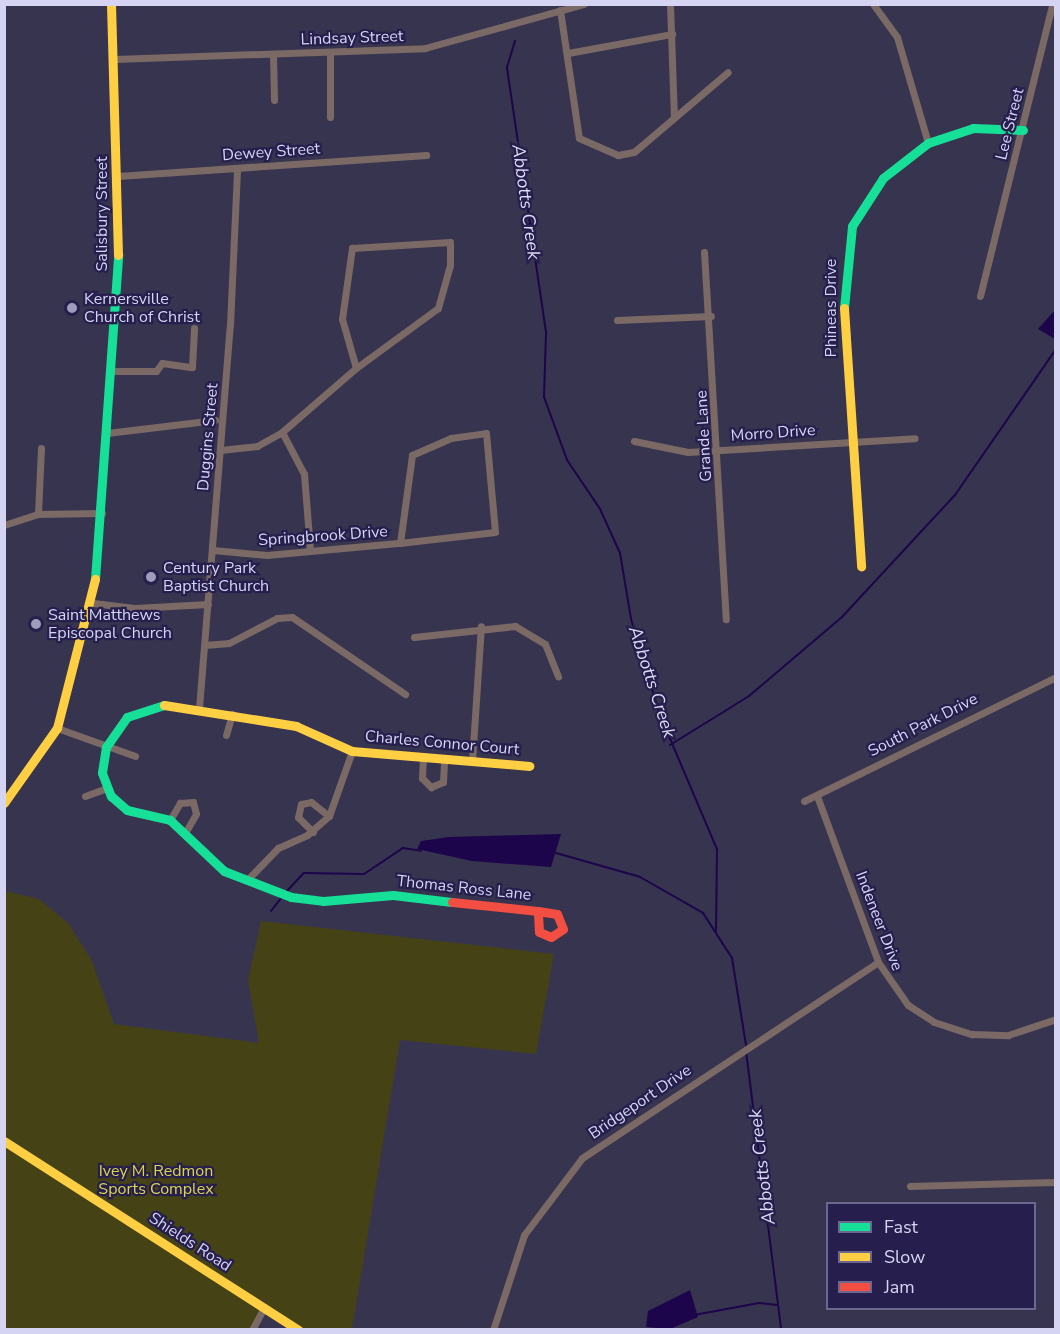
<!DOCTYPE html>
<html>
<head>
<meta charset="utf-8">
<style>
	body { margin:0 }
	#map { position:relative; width:1060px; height:1334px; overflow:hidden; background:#37344f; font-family:"Nunito Sans",sans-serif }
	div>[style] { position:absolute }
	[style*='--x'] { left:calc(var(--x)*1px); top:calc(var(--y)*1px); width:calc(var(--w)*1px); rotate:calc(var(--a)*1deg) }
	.green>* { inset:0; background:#454216 }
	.water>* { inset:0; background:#1c054b }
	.stream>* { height:2px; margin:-1px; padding:0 1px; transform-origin:1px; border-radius:1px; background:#1c054b }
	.street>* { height:7px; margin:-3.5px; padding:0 3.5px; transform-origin:3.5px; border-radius:3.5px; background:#7a6965 }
	.fast>* { height:9px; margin:-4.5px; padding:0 4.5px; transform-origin:4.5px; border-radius:4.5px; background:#16e098 }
	.slow>* { height:9px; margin:-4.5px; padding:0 4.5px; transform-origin:4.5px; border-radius:4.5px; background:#ffcf43 }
	.jam>* { height:9px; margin:-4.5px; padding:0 4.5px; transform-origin:4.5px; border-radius:4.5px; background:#f24e42 }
	.dots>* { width:16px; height:16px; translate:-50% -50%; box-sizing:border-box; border:3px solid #261f4e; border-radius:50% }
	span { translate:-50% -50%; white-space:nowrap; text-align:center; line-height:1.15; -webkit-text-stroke:4.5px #261f4e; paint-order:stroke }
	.street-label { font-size:16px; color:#d5d4f3 }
	.poi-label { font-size:16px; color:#d5d4f3 }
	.left { translate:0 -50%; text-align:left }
	.park-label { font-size:16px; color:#dcd54e }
	.water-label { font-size:18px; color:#dcdbf2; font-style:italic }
	.frame { position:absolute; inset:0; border:6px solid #d5d4f3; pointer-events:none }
	.legend { position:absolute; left:826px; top:1202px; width:210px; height:108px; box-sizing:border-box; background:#261f4e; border:2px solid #6c6790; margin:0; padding:8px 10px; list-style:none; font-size:18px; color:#d5d4f3 }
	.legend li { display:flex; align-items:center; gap:12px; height:30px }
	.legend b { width:30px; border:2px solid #6c6790 }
</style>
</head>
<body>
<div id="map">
	<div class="green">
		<div style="clip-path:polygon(5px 891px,39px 899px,68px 923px,92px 961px,114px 1024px,259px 1043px,248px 980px,261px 921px,554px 954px,536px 1054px,400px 1040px,352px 1329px,298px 1329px,264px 1307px,252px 1329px,5px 1330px)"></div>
	</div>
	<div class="water">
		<div style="clip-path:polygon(1055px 310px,1055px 339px,1038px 329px)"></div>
		<div style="clip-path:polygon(561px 834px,551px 867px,472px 861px,417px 849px,421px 841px,449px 837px)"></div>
		<div style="clip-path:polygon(690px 1290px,698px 1317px,670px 1329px,646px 1327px,648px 1311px)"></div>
	</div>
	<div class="stream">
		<div style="--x:515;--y:41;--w:28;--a:107"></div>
		<div style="--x:507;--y:68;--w:268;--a:81.6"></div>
		<div style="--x:546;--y:333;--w:64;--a:91.8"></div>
		<div style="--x:544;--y:397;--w:67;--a:69.9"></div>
		<div style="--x:567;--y:460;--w:59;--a:56"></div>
		<div style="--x:600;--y:509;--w:48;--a:65.6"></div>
		<div style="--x:620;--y:553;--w:67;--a:80.5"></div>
		<div style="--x:631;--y:619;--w:100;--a:73.2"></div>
		<div style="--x:660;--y:715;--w:146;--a:67"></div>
		<div style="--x:717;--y:849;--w:82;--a:90.7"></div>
		<div style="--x:670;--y:745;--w:93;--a:-31.8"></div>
		<div style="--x:749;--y:696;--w:122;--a:-40.3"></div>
		<div style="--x:842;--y:617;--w:166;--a:-47.2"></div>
		<div style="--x:955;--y:495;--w:178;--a:-55.3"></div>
		<div style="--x:556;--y:853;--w:87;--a:15.9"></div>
		<div style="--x:640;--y:877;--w:73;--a:29.7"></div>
		<div style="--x:703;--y:913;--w:54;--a:57.2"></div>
		<div style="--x:732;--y:958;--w:88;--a:80.9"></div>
		<div style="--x:286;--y:892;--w:26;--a:-47"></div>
		<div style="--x:304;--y:873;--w:60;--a:1"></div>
		<div style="--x:364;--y:874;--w:47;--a:-33.7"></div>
		<div style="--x:403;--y:848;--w:18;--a:9"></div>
		<div style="--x:271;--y:911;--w:18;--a:-52"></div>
		<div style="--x:746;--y:1051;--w:281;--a:82.8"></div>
		<div style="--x:694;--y:1315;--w:66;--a:-10.5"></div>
		<div style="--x:759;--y:1303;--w:18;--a:6"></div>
	</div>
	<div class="street">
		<div style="--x:670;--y:4;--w:112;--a:88"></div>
		<div style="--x:873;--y:4;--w:41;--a:54"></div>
		<div style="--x:897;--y:37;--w:110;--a:73.7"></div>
		<div style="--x:560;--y:10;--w:129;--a:81.6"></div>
		<div style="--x:579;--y:138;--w:43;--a:23.6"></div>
		<div style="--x:618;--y:155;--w:16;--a:-11"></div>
		<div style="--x:634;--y:152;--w:123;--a:-40.4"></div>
		<div style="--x:330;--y:52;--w:65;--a:90"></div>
		<div style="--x:568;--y:53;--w:106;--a:-10.4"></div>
		<div style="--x:273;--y:55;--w:45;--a:88.7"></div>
		<div style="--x:115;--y:59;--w:310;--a:-2"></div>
		<div style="--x:425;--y:48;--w:165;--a:-15.5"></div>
		<div style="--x:118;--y:176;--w:309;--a:-3.9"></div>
		<div style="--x:450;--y:242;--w:23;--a:90"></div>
		<div style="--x:450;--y:265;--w:45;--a:105.6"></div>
		<div style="--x:438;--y:308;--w:102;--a:143.8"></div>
		<div style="--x:356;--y:368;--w:51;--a:-105.9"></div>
		<div style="--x:342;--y:319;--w:72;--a:-82"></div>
		<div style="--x:352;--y:248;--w:98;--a:-3.5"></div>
		<div style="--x:704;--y:252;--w:368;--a:86.6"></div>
		<div style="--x:980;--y:296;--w:301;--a:-76.1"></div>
		<div style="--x:617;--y:320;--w:94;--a:-2.4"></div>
		<div style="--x:111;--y:371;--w:45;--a:0"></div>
		<div style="--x:156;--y:371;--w:10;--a:-53"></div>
		<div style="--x:162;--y:363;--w:30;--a:8"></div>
		<div style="--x:192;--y:367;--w:39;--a:-87"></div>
		<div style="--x:282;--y:432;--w:47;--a:62.4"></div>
		<div style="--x:304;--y:474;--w:77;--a:85.5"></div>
		<div style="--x:107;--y:433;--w:109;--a:-6.9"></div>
		<div style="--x:486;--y:433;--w:99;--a:84.8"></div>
		<div style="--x:495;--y:532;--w:96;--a:173.4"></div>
		<div style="--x:400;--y:543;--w:89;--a:-82.2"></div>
		<div style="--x:412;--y:455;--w:43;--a:-23.6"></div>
		<div style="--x:451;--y:438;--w:35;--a:-8"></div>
		<div style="--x:634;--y:441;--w:55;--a:11.5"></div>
		<div style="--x:688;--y:452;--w:227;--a:-3.5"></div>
		<div style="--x:220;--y:450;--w:37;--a:-6"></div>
		<div style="--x:257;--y:446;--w:29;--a:-29"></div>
		<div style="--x:282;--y:432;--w:98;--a:-40.9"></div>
		<div style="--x:38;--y:514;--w:66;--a:-87.4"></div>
		<div style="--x:4;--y:525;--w:36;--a:-18"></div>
		<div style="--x:38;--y:514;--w:64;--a:-0.9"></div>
		<div style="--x:213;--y:550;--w:54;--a:5.3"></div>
		<div style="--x:267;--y:555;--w:134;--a:-5.2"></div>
		<div style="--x:93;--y:603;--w:42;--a:6.8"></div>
		<div style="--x:135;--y:608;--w:73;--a:-3.1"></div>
		<div style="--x:414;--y:637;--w:102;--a:-6.2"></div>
		<div style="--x:515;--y:626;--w:35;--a:31"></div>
		<div style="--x:545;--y:644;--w:35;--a:68"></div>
		<div style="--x:205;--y:645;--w:24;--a:-5"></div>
		<div style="--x:229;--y:643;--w:54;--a:-27.5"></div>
		<div style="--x:277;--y:618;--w:15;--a:-4"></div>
		<div style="--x:292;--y:617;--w:137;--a:34.3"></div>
		<div style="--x:199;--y:708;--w:384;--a:-85.4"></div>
		<div style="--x:230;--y:325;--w:157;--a:-87.4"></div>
		<div style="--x:57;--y:728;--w:83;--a:19.7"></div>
		<div style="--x:226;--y:735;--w:22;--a:-74"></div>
		<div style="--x:423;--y:758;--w:20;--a:93"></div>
		<div style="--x:422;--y:778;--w:13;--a:45"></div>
		<div style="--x:431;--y:787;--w:13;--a:-23"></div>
		<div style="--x:443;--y:782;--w:22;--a:-87"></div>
		<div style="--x:472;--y:761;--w:135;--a:-86.2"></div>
		<div style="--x:85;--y:796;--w:23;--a:-20"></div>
		<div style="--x:817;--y:796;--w:177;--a:69.8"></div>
		<div style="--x:878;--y:962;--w:52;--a:55.1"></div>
		<div style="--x:908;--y:1005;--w:31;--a:33"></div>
		<div style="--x:934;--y:1022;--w:40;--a:18"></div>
		<div style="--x:972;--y:1034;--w:36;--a:2"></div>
		<div style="--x:1008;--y:1035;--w:51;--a:-18.4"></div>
		<div style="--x:804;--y:801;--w:281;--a:-26.2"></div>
		<div style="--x:170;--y:820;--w:20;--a:-60"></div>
		<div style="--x:180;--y:803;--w:13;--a:-4"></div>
		<div style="--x:193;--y:802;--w:12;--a:76"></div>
		<div style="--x:196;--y:814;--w:20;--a:120"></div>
		<div style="--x:313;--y:832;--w:21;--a:-135"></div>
		<div style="--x:298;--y:817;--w:13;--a:-77"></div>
		<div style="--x:301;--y:804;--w:10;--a:-11"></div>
		<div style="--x:311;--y:802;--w:23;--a:38"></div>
		<div style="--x:249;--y:878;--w:42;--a:-46"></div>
		<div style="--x:278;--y:848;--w:32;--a:-24"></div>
		<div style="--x:307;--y:835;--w:29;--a:-41"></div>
		<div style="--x:329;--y:816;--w:69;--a:-70.5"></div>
		<div style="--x:910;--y:1186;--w:146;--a:-1.6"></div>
		<div style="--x:252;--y:1330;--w:26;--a:-62"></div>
		<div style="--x:493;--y:1330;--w:100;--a:-71.9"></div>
		<div style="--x:524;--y:1235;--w:96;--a:-53"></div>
		<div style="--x:582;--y:1158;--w:355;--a:-33.5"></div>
	</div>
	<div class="fast">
		<div style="--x:844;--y:308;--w:82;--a:-84.4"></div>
		<div style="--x:852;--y:226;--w:57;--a:-57.1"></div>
		<div style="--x:883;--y:178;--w:57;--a:-37.9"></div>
		<div style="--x:928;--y:143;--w:47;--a:-18.4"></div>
		<div style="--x:973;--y:128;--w:50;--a:2.3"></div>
		<div style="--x:95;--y:579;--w:325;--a:-85.9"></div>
		<div style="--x:164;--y:705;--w:39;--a:162"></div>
		<div style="--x:127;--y:717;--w:37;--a:125"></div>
		<div style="--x:106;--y:747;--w:26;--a:99"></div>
		<div style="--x:102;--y:773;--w:25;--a:69"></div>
		<div style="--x:111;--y:796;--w:21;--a:41"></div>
		<div style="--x:127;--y:810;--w:44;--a:13.1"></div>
		<div style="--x:170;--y:820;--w:74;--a:43.4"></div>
		<div style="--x:224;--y:871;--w:72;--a:21.2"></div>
		<div style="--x:291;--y:897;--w:32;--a:7"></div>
		<div style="--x:323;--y:901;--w:70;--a:-4.9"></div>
		<div style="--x:393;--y:895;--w:59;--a:6.8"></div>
	</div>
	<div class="slow">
		<div style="--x:111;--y:4;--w:251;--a:88.4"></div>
		<div style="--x:844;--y:308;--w:259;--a:86.2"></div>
		<div style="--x:164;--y:705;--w:134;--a:9"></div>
		<div style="--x:296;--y:726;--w:61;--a:24.1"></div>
		<div style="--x:352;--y:751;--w:178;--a:4.8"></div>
		<div style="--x:4;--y:803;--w:92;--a:-54.8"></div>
		<div style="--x:57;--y:728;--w:154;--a:-75.7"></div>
		<div style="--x:4;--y:1141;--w:350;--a:32.7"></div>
	</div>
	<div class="jam">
		<div style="--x:452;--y:902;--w:86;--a:6"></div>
		<div style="--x:538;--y:911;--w:19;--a:9"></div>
		<div style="--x:557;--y:914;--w:16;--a:68"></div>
		<div style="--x:563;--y:929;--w:14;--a:146"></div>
		<div style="--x:551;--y:937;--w:13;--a:-157"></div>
		<div style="--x:539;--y:932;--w:21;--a:-93"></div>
	</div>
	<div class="dots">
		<div style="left:72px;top:308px;background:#9e9cba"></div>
		<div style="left:151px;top:577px;background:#9e9cba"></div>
		<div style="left:36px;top:624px;background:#9e9cba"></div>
	</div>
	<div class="street-label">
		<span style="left:352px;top:38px;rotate:-2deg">Lindsay Street</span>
		<span style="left:1010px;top:124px;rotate:-76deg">Lee Street</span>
		<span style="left:271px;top:152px;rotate:-4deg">Dewey Street</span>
		<span style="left:102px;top:214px;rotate:-90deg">Salisbury Street</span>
		<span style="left:831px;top:308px;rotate:-90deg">Phineas Drive</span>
		<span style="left:773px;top:433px;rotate:-4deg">Morro Drive</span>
		<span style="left:704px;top:436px;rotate:-93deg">Grande Lane</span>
		<span style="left:208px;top:437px;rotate:-85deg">Duggins Street</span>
		<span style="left:323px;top:536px;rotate:-4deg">Springbrook Drive</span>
		<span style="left:923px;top:725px;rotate:-27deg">South Park Drive</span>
		<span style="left:442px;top:743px;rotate:5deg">Charles Connor Court</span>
		<span style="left:464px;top:888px;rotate:6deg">Thomas Ross Lane</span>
		<span style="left:879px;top:921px;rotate:69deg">Indeneer Drive</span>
		<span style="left:640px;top:1102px;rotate:-34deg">Bridgeport Drive</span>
		<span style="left:190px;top:1242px;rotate:33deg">Shields Road</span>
	</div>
	<div class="poi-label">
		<span class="left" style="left:84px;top:308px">Kernersville<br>Church of Christ</span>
		<span class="left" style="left:163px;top:577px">Century Park<br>Baptist Church</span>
		<span class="left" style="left:48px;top:624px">Saint Matthews<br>Episcopal Church</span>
	</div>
	<div class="park-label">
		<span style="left:156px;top:1180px">Ivey M. Redmon<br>Sports Complex</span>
	</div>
	<div class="water-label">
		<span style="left:526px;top:202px;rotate:82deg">Abbotts Creek</span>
		<span style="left:652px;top:682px;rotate:72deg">Abbotts Creek</span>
		<span style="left:762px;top:1167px;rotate:-97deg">Abbotts Creek</span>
	</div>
	<div class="frame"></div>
	<ul class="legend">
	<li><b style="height:8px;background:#16e098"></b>Fast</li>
	<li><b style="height:8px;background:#ffcf43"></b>Slow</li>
	<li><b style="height:8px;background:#f24e42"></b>Jam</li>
	</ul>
</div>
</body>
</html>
